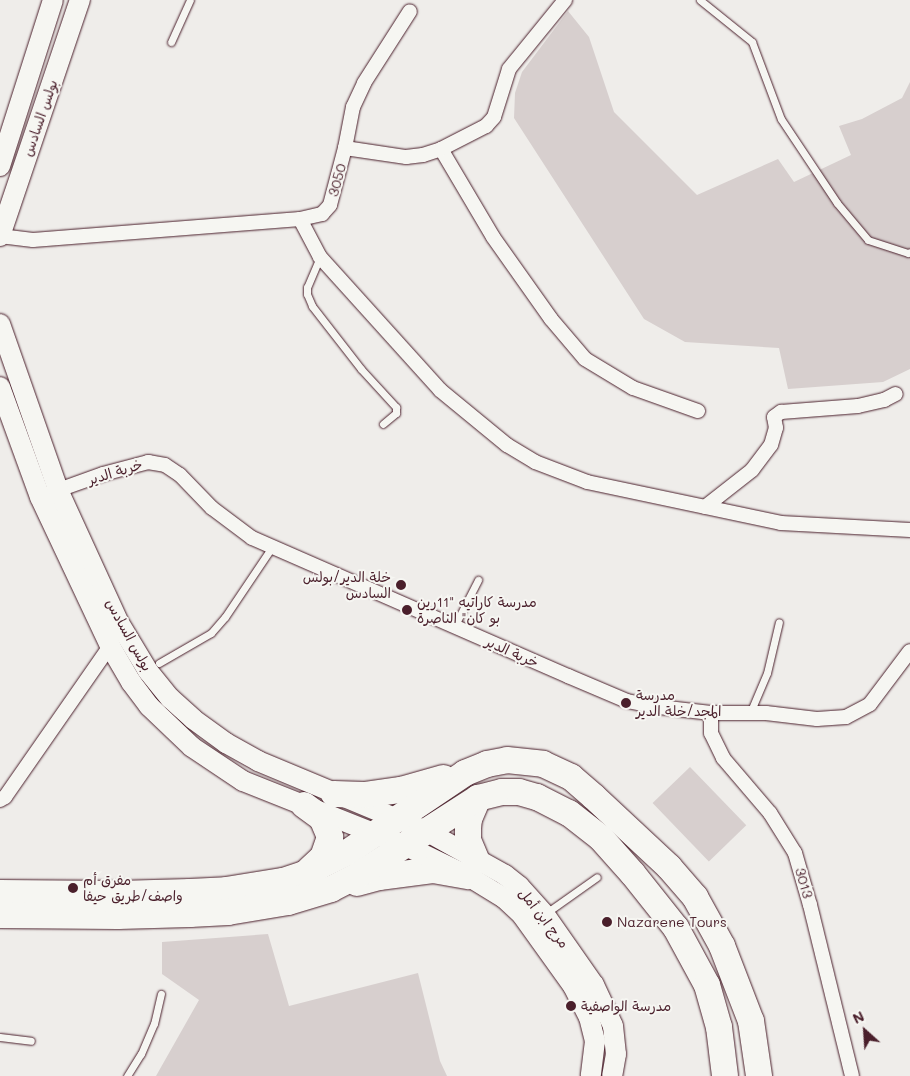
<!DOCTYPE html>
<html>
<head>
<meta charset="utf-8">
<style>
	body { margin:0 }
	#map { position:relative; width:910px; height:1076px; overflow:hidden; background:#efedea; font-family:Mali,"Playpen Sans Arabic",sans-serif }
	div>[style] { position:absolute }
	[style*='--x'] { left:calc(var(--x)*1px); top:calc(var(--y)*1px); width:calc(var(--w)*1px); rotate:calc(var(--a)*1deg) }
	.green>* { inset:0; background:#d7cfce; transform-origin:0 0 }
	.roads { filter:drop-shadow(0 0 1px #4a1f2b) drop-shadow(0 0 1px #4a1f2b) }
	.lane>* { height:7px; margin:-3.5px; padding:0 3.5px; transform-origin:3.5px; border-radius:3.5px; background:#f6f6f2 }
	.street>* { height:14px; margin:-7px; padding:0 7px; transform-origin:7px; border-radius:7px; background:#f6f6f2 }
	.secondary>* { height:20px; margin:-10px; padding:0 10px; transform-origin:10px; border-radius:10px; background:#f6f6f2 }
	.highway>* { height:26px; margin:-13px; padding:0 13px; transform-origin:13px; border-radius:13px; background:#f6f6f2 }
	.dots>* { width:14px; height:14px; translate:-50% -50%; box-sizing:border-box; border:2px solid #f6f6f2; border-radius:50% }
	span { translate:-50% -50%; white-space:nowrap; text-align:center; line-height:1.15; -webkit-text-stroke:4px #f6f6f2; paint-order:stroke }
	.street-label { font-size:14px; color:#4a1f2b }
	.poi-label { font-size:14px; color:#4a1f2b }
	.right { translate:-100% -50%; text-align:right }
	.left { translate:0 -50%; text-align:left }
	.north { position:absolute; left:840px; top:1006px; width:50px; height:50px; -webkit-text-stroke:4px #f6f6f2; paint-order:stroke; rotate:334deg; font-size:14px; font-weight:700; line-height:20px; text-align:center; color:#4a1f2b }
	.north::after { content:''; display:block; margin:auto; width:18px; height:22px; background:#4a1f2b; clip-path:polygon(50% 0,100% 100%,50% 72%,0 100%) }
</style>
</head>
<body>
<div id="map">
	<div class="green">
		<div style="clip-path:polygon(568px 11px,589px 37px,614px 112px,697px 195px,778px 159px,794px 182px,851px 155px,839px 126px,862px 119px,902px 98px,910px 82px,910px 369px,883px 382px,788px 389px,779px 348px,685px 342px,644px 319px,514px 118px,515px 93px,522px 72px)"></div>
		<div style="left:690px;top:767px;width:81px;height:52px;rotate:46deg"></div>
		<div style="clip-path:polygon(268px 934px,289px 1006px,418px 973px,440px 1061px,447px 1076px,156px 1076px,199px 1000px,162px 974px,162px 942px)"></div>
	</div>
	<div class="roads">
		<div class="lane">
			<div style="--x:700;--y:0;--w:67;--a:38.9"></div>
			<div style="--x:752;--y:42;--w:82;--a:69.4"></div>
			<div style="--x:781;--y:119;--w:101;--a:56.3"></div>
			<div style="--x:837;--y:203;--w:48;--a:50"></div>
			<div style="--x:868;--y:240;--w:42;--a:18"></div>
			<div style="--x:908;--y:253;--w:2;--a:-27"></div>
			<div style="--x:171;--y:42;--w:46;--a:-65.7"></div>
			<div style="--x:320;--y:257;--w:33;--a:113"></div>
			<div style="--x:307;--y:287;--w:7;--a:90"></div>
			<div style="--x:307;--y:294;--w:13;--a:67"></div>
			<div style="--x:312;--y:306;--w:80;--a:52.1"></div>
			<div style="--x:361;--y:369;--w:52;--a:47.4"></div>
			<div style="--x:396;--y:407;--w:6;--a:90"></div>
			<div style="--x:396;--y:413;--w:17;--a:140"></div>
			<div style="--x:454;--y:627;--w:53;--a:-62.9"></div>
			<div style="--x:159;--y:663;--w:60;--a:-30"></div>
			<div style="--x:211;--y:633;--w:21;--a:-49"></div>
			<div style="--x:225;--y:617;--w:84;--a:-56.1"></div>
			<div style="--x:750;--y:713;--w:43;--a:-67"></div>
			<div style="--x:767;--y:673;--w:52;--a:-76.8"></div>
			<div style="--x:546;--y:913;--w:62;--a:-35.2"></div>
			<div style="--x:0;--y:1037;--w:31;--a:7"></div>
			<div style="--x:127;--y:1076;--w:26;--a:-58"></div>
			<div style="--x:141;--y:1054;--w:33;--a:-67"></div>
			<div style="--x:154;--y:1024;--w:31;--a:-77"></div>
		</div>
		<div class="street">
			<div style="--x:345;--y:148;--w:42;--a:-79"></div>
			<div style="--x:353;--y:107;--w:26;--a:-65"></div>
			<div style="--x:364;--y:83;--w:85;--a:-57.4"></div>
			<div style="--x:441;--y:149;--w:102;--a:59.4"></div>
			<div style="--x:493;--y:237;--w:100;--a:54.7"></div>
			<div style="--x:551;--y:319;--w:52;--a:49.6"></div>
			<div style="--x:585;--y:359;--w:56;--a:31.1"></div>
			<div style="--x:633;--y:388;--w:69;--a:19.5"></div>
			<div style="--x:300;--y:219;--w:43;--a:62.2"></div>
			<div style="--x:320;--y:257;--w:179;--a:47.9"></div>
			<div style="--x:440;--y:390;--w:87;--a:39.4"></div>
			<div style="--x:507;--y:445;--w:33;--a:31"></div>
			<div style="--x:535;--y:462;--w:56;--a:21"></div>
			<div style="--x:587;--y:482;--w:198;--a:11.9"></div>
			<div style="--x:781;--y:523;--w:129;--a:3.1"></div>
			<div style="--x:0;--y:236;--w:33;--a:7"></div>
			<div style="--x:33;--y:240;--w:268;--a:-4.5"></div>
			<div style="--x:300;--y:219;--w:23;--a:-13"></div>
			<div style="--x:322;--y:214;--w:12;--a:-48"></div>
			<div style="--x:330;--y:205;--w:59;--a:-75.3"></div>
			<div style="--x:345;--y:148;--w:62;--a:8.4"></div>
			<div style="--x:406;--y:157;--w:17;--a:-7"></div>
			<div style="--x:423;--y:155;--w:19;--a:-18"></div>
			<div style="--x:441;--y:149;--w:51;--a:-27.1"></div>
			<div style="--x:486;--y:126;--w:12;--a:-48"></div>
			<div style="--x:494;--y:117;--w:50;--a:-72.6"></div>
			<div style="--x:509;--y:69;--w:89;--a:-50.9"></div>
			<div style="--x:50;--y:493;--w:56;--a:-19.7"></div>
			<div style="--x:103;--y:474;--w:47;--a:-14.9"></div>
			<div style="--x:148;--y:462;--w:17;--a:10"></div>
			<div style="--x:165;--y:465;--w:18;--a:34"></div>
			<div style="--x:180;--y:475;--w:46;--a:45.9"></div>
			<div style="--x:212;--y:508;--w:50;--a:36.9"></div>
			<div style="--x:252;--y:538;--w:345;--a:23.6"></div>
			<div style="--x:568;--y:676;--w:64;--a:23"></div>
			<div style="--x:627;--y:701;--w:33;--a:11"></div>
			<div style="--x:659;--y:707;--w:52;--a:6.6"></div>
			<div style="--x:711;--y:713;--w:55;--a:0"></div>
			<div style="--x:766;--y:713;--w:51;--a:6.7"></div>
			<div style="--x:817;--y:719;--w:29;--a:-4"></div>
			<div style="--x:846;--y:717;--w:27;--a:-28"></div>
			<div style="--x:870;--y:704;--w:66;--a:-53"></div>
			<div style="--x:705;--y:507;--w:60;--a:-38.2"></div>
			<div style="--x:752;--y:470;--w:31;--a:-53"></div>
			<div style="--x:771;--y:445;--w:18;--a:-74"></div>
			<div style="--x:776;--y:428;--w:11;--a:-100"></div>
			<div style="--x:774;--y:417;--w:9;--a:-36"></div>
			<div style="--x:781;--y:412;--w:77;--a:-4.5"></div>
			<div style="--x:858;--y:406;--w:27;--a:-13"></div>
			<div style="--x:884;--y:400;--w:13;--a:-27"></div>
			<div style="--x:711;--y:713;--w:20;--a:90"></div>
			<div style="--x:711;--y:733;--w:28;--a:64"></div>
			<div style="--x:723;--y:758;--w:72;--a:49.5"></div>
			<div style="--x:770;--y:813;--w:47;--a:58"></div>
			<div style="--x:795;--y:853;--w:54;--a:73.9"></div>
			<div style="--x:810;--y:905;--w:176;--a:76.2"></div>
			<div style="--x:0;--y:800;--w:6;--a:-31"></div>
			<div style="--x:5;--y:797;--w:184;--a:-55.2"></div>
		</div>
		<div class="secondary">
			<div style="--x:0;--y:166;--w:174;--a:-72.3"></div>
			<div style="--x:0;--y:236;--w:249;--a:-71.3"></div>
			<div style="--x:0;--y:324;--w:176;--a:70.7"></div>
			<div style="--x:58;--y:490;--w:146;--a:65.4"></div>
			<div style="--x:119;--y:623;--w:56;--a:58.9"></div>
			<div style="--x:148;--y:671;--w:35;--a:51"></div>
			<div style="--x:170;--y:698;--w:31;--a:42"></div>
			<div style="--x:193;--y:719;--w:41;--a:36"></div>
			<div style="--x:226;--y:743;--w:37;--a:29"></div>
			<div style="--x:258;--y:761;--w:182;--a:22.6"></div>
			<div style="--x:426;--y:831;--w:90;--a:29.1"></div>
			<div style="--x:505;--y:875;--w:18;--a:38"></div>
			<div style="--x:519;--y:886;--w:39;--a:48"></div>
			<div style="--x:545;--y:915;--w:85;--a:55"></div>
			<div style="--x:594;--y:985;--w:45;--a:65.1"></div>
			<div style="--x:613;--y:1026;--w:28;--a:84"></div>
			<div style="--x:616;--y:1054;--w:22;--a:100"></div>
			<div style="--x:0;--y:387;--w:117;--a:70"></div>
			<div style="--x:40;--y:497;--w:165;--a:64.8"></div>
			<div style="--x:110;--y:646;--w:42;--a:59.7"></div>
			<div style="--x:131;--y:682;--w:30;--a:53"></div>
			<div style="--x:149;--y:706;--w:59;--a:43.6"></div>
			<div style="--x:192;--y:747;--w:61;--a:33.7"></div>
			<div style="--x:243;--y:781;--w:173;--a:21.7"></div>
			<div style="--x:404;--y:845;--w:71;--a:25.8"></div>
			<div style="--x:468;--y:876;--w:42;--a:31.4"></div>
			<div style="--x:504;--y:898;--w:25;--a:43"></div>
			<div style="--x:522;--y:915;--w:87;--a:54.3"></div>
			<div style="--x:573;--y:986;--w:35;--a:63"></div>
			<div style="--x:589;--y:1017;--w:25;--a:76"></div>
			<div style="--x:595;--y:1041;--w:35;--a:97"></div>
		</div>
		<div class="highway">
			<div style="--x:334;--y:794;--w:30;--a:2"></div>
			<div style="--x:364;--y:795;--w:37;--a:-8"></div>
			<div style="--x:401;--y:790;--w:44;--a:-15.9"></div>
			<div style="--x:304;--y:805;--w:22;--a:36"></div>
			<div style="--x:322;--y:818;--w:21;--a:67"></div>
			<div style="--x:330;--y:837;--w:21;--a:109"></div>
			<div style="--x:323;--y:857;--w:19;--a:137"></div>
			<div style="--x:476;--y:859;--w:21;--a:-113"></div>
			<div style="--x:468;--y:840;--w:12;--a:-90"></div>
			<div style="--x:468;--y:828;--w:9;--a:-84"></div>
			<div style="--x:469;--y:819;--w:23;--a:-67"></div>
			<div style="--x:357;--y:883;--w:23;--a:-15"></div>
			<div style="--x:379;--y:877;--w:54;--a:-7.4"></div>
			<div style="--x:433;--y:870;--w:36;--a:10"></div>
			<div style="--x:0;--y:893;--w:118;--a:0.5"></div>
			<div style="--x:118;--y:894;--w:72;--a:-1.6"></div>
			<div style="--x:190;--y:892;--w:36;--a:-3"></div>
			<div style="--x:226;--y:890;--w:58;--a:-9"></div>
			<div style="--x:283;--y:881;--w:22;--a:-18"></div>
			<div style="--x:304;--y:874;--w:49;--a:-26.6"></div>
			<div style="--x:348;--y:852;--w:141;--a:-34"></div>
			<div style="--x:465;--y:773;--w:24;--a:-22"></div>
			<div style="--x:487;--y:764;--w:20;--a:-11"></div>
			<div style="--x:507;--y:760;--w:36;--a:6"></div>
			<div style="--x:543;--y:764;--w:31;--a:25"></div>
			<div style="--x:571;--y:777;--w:30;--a:41"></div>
			<div style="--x:594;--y:797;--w:103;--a:43"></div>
			<div style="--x:669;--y:867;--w:40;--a:49"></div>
			<div style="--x:695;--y:897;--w:56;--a:61.1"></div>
			<div style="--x:722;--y:946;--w:80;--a:68.9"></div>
			<div style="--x:751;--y:1021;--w:56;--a:81.7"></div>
			<div style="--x:0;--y:915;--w:118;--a:0.5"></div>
			<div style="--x:118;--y:916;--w:72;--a:-1.6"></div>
			<div style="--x:190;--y:914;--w:38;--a:-3"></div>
			<div style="--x:228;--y:912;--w:61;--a:-9.5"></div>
			<div style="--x:288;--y:902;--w:45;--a:-16.8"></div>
			<div style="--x:331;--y:889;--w:33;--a:-27"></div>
			<div style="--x:360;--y:874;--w:140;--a:-32.8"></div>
			<div style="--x:478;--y:798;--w:25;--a:-14"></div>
			<div style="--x:502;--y:792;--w:17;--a:0"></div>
			<div style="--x:519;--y:792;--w:19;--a:16"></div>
			<div style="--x:537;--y:797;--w:36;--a:27"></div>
			<div style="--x:569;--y:813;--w:41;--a:38"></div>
			<div style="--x:601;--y:838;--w:48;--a:48.4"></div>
			<div style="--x:633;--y:874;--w:69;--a:51.5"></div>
			<div style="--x:676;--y:928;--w:65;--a:61.5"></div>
			<div style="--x:707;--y:985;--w:44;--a:74.1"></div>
			<div style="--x:719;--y:1027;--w:49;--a:83"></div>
		</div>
	</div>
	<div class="dots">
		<div style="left:401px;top:585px;background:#4a1f2b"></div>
		<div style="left:407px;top:610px;background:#4a1f2b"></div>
		<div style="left:626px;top:703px;background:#4a1f2b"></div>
		<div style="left:73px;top:888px;background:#4a1f2b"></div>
		<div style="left:607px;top:922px;background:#4a1f2b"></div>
		<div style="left:571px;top:1006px;background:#4a1f2b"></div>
	</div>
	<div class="street-label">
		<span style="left:40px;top:118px;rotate:-71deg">بولس السادس</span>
		<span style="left:337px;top:180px;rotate:-75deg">3050</span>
		<span style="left:115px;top:472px;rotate:-17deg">خربة الدير</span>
		<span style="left:129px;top:635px;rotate:61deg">بولس السادس</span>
		<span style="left:512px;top:652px;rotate:24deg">خربة الدير</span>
		<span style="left:804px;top:883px;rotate:74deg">3013</span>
		<span style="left:544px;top:918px;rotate:52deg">مرج ابن أمل</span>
	</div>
	<div class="poi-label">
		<span class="right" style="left:391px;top:585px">خلة الدير/بولس<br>السادس</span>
		<span class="left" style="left:417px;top:610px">مدرسة كاراتيه "11رين<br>بو كان" الناصرة</span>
		<span class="left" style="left:636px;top:703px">مدرسة<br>المجد/خلة الدير</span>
		<span class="left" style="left:83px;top:888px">مفرق أم<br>واصف/طريق حيفا</span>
		<span class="left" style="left:617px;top:922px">Nazarene Tours</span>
		<span class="left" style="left:581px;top:1006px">مدرسة الواصفية</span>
	</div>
	<div class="north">N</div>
</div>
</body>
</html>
